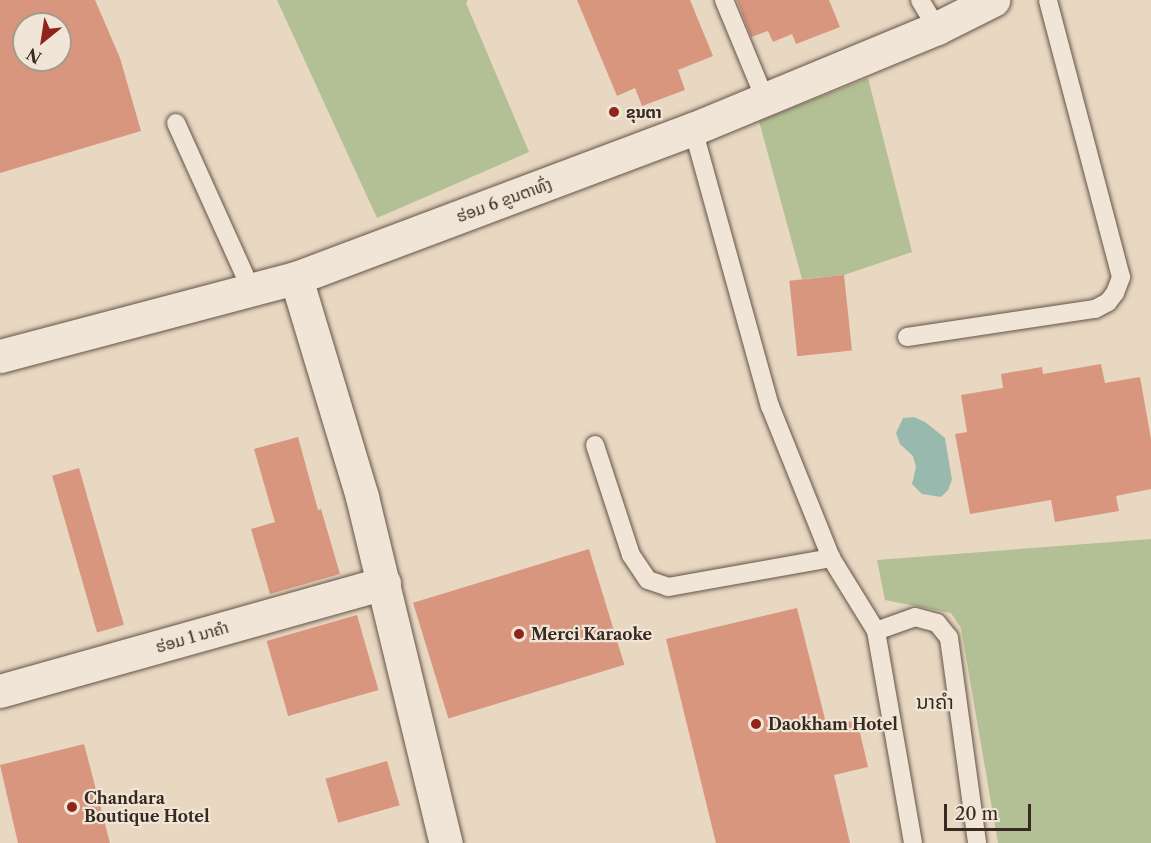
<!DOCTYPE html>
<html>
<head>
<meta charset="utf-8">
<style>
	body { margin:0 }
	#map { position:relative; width:1151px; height:843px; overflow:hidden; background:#e8d7c1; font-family:"Libre Caslon Text","Noto Sans Lao",serif }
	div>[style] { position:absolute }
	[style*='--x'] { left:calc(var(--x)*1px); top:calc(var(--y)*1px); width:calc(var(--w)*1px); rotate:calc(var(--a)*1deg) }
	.green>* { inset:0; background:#b3bf95 }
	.water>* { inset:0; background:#98baae }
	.building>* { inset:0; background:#d8967f; transform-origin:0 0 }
	.roads { filter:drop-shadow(0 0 2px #645449) drop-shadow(0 0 2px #645449) }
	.service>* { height:18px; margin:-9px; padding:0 9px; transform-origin:9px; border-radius:9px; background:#f0e5d7 }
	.minor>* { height:33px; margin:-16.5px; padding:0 16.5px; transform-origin:16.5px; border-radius:16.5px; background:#f0e5d7 }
	.dots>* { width:16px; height:16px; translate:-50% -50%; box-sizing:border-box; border:3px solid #f0e5d7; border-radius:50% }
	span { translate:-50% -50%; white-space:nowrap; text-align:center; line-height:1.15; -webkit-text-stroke:4.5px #f0e5d7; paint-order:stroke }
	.poi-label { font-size:16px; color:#382921; font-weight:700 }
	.left { translate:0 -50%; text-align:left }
	.street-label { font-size:16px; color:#382921 }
	.quarter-label { font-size:20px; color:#382921 }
	.north { position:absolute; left:12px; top:12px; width:60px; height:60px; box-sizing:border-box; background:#f0e5d7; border:2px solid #a69a8e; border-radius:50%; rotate:210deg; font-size:16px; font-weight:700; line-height:24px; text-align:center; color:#382921 }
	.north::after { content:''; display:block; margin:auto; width:21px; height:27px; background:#8f2418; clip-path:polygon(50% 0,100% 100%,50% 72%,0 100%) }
	.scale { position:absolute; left:944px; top:804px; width:87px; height:27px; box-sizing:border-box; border:3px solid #382921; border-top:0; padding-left:8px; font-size:18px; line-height:21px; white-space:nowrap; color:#382921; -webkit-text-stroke:4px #f0e5d7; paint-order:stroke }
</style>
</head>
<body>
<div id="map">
	<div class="green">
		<div style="clip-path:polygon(277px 0,468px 0,466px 3px,529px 152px,377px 218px)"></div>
		<div style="clip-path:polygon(868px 78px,912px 252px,844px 275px,802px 279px,759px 121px)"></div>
		<div style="clip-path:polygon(1151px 539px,1151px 843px,998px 843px,961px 628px,951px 613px,885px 600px,877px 560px)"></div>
	</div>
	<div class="water">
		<div style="clip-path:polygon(914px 417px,925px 422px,945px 438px,952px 480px,948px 490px,941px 497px,922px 494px,912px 484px,916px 467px,913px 456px,900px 444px,896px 433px,903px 418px)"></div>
	</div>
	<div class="building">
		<div style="clip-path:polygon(evenodd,0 0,95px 0,120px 58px,141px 131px,0 173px,0 0,24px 24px,60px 24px,60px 60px,24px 60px,24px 24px)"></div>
		<div style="clip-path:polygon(577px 0,690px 0,713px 56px,678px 70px,685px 90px,642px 106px,635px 88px,617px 96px)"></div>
		<div style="clip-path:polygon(737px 0,829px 0,840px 27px,796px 44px,792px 34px,773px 42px,768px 31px,751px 37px)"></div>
		<div style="left:844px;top:275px;width:76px;height:55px;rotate:84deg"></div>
		<div style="clip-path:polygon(1101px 364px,1105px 383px,1140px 377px,1151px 439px,1151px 489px,1116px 496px,1119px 511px,1055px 522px,1051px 500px,970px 514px,955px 434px,967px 432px,961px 395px,1003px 388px,1001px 374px,1042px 367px,1043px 374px)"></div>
		<div style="clip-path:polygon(298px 437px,318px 510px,321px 509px,340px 574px,270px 594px,251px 529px,275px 522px,254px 449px)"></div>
		<div style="left:79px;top:468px;width:163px;height:28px;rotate:74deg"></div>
		<div style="left:589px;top:549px;width:121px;height:184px;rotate:73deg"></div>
		<div style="clip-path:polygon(797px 608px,827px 727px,857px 720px,868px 767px,834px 775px,850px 843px,716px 843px,666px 639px)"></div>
		<div style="left:357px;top:615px;width:78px;height:94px;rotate:74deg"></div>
		<div style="clip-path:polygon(84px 744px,110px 843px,18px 843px,0 765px)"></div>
		<div style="left:387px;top:761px;width:46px;height:64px;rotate:74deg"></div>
	</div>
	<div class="roads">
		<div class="service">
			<div style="--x:724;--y:0;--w:107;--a:67.5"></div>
			<div style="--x:920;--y:0;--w:33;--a:59"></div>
			<div style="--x:176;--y:123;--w:182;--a:65.7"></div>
			<div style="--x:693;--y:129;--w:288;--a:74.5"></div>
			<div style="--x:770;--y:406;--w:164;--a:68.1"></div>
			<div style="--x:831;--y:558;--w:86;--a:58.3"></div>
			<div style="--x:876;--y:631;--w:215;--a:80.1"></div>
			<div style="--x:907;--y:337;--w:190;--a:-8.5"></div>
			<div style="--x:1095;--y:309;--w:15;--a:-28"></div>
			<div style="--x:1108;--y:302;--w:11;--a:-52"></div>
			<div style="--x:1115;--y:293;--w:17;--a:-69"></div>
			<div style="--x:1121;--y:277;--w:286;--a:-104.8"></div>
			<div style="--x:595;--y:445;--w:116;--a:71.9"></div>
			<div style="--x:631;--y:555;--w:30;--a:56"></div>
			<div style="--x:648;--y:580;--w:21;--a:19"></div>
			<div style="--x:668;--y:587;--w:166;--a:-10.1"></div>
			<div style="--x:876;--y:631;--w:41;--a:-19.7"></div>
			<div style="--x:915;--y:617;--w:23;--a:15"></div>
			<div style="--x:937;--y:623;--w:19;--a:51"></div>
			<div style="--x:949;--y:638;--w:207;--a:82.2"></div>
		</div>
		<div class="minor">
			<div style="--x:296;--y:278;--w:229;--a:73.2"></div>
			<div style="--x:362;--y:497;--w:356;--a:76.4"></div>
			<div style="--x:0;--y:356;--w:306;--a:-14.8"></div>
			<div style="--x:296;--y:278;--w:424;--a:-20.6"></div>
			<div style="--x:693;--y:129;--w:264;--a:-22.5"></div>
			<div style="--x:937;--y:28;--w:63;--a:-26.6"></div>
			<div style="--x:0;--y:691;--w:399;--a:-15.7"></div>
		</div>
	</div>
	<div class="dots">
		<div style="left:614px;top:112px;background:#8f2418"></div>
		<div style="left:519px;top:634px;background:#8f2418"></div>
		<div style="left:756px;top:724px;background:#8f2418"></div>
		<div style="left:72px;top:807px;background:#8f2418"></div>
	</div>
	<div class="poi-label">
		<span class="left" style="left:626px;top:112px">ຂຸນຕາ</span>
		<span class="left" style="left:531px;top:634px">Merci Karaoke</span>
		<span class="left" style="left:768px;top:724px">Daokham Hotel</span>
		<span class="left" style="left:84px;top:807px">Chandara<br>Boutique Hotel</span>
	</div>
	<div class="street-label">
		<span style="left:504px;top:200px;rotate:-20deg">ຮ່ອມ 6 ຂູນຕາທົ່ງ</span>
		<span style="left:192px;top:637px;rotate:-16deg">ຮ່ອມ 1 ນາຄຳ</span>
	</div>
	<div class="quarter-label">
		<span style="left:935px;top:702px">ນາຄຳ</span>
	</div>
	<div class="north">N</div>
	<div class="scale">20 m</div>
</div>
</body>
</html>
